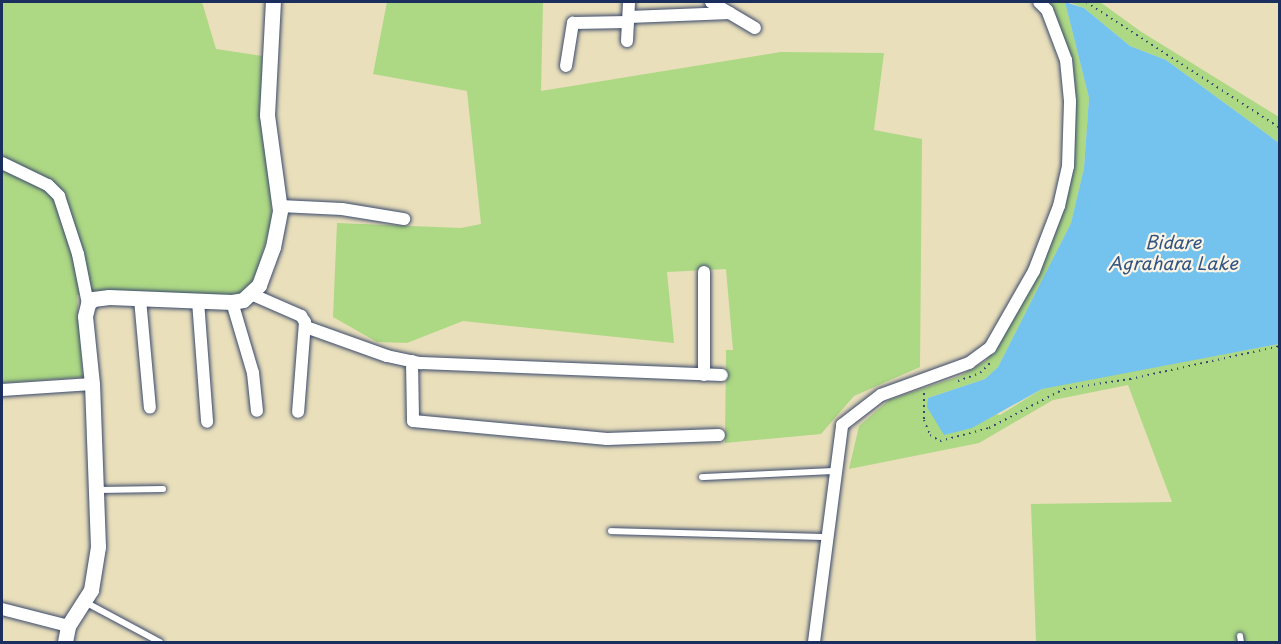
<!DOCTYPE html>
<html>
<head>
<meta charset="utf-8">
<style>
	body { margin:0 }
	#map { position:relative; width:1281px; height:644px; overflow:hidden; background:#e9dfbb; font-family:"Playpen Sans",sans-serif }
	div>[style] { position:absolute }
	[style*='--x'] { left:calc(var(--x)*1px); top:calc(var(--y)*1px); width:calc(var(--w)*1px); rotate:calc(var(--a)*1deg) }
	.green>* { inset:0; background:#add884 }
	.water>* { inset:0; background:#74c2ee }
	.path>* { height:2px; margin-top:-1px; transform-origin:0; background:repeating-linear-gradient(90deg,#3a496c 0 1.5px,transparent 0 6px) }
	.roads { filter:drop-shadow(0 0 2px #3a496c) drop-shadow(0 0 2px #3a496c) }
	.service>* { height:6px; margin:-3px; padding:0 3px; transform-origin:3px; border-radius:3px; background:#fff }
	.minor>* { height:12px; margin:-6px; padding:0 6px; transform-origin:6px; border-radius:6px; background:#fff }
	.tertiary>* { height:15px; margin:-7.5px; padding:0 7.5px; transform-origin:7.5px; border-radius:7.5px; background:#fff }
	span { translate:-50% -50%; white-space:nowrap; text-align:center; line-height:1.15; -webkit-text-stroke:4.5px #fcf5e5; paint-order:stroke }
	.water-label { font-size:18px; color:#315482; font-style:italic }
	.frame { position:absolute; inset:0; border:3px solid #1b2f5e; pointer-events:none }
</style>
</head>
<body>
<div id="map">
	<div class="green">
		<div style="clip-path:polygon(2px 2px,202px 2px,216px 49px,262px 56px,272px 220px,254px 281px,241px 296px,77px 295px,83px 377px,2px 383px)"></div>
		<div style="clip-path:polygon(387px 2px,543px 2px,541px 91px,781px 52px,884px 53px,874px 130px,922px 139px,920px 367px,854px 396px,821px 434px,725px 443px,726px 350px,733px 350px,726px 269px,667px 272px,674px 343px,463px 321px,407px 343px,377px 342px,333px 317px,337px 223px,461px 228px,481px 224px,467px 91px,373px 74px)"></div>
		<div style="clip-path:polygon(1065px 2px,1089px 98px,1084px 168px,1071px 223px,998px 367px,985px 379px,928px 398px,1000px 415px,1042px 389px,1065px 383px,1279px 344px,1279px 642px,1036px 642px,1031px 504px,1172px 502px,1128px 385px,1053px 400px,979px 443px,849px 469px,859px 426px,889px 400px,960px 376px,986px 361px,1040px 268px,1060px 222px,1073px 166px,1076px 100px,1073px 62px,1051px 3px)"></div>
		<div style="clip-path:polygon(1069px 2px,1100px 2px,1140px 31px,1279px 117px,1279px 143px,1166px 60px,1130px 46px,1084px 8px)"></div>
	</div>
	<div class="water">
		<div style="clip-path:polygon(1065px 2px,1084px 8px,1130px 46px,1166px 60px,1279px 143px,1279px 344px,1042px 389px,972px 428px,944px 435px,927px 407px,928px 398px,985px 379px,998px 367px,1071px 223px,1084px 168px,1089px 98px)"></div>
	</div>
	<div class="path">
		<div style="--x:1086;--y:2;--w:231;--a:33"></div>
		<div style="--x:958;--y:381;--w:23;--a:-20"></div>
		<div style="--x:980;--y:373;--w:16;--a:-45"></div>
		<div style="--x:924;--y:393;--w:27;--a:90"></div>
		<div style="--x:924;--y:420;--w:16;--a:68"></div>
		<div style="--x:930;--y:435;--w:12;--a:31"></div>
		<div style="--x:940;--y:441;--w:51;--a:-14.9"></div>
		<div style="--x:989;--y:428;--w:85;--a:-27.5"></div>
		<div style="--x:1064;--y:389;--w:67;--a:-8.6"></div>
		<div style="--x:1130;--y:379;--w:154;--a:-12.4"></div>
	</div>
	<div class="roads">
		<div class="service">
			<div style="--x:702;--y:477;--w:134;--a:-2.6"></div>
			<div style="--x:98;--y:490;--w:65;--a:-0.9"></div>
			<div style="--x:611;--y:531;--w:218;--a:1.6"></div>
			<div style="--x:85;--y:602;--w:85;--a:28.1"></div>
			<div style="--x:1240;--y:636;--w:6;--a:81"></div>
		</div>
		<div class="minor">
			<div style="--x:711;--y:2;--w:51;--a:30.6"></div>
			<div style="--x:629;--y:17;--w:101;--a:-2.3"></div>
			<div style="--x:627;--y:41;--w:39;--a:-87"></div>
			<div style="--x:566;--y:66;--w:44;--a:-80.8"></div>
			<div style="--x:573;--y:23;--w:55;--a:-1"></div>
			<div style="--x:2;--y:163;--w:51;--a:25.6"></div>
			<div style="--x:48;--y:185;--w:16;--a:45"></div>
			<div style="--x:59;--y:196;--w:61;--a:71.9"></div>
			<div style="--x:78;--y:254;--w:51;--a:78.7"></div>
			<div style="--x:280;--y:206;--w:62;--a:2.8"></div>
			<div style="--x:342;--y:209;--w:63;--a:9.2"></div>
			<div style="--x:251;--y:294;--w:55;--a:23.7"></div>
			<div style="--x:301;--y:316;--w:7;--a:56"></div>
			<div style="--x:305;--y:322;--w:90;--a:94.4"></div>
			<div style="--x:140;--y:299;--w:109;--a:84.8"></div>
			<div style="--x:198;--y:301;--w:121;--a:85.7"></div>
			<div style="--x:232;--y:302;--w:74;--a:73.5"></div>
			<div style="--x:253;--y:373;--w:38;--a:84"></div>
			<div style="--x:306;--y:327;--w:86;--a:19.7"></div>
			<div style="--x:387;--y:356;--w:35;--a:12"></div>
			<div style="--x:421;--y:363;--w:301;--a:2.3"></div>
			<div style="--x:412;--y:361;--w:60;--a:89"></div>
			<div style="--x:413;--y:421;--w:195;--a:5.3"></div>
			<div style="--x:607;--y:439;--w:112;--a:-2"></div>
			<div style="--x:704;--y:375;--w:103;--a:-90"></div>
			<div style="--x:2;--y:390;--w:90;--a:-3.8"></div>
			<div style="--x:2;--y:609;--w:68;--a:14.4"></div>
			<div style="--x:814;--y:642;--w:219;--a:-82.6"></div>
			<div style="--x:842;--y:425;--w:49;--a:-37.6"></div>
			<div style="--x:881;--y:395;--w:94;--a:-20"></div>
			<div style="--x:969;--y:363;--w:26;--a:-36"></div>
			<div style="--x:990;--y:348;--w:89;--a:-60.3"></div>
			<div style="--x:1034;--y:271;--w:70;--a:-69"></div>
			<div style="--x:1059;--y:206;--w:41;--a:-77.3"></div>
			<div style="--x:1068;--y:166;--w:65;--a:-88.2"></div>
			<div style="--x:1070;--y:101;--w:41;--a:-95.6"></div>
			<div style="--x:1066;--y:60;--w:53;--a:-110.8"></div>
			<div style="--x:1047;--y:10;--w:11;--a:-135"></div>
		</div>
		<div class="tertiary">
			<div style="--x:65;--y:642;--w:16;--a:-79"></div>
			<div style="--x:68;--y:626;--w:43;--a:-57.4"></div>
			<div style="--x:91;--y:590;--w:44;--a:-80.8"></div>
			<div style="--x:98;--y:547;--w:163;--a:-92.1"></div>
			<div style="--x:92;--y:384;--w:68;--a:-95.9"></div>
			<div style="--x:85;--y:316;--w:12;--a:-76"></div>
			<div style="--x:88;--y:304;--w:7;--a:-45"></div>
			<div style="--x:93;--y:299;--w:16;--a:-7"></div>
			<div style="--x:109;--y:297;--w:123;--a:2.3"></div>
			<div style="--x:232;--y:302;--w:11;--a:-10"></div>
			<div style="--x:243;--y:300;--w:22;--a:-43"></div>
			<div style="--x:259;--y:285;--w:40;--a:-69.8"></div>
			<div style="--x:273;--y:247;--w:38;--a:-79"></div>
			<div style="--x:280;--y:210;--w:96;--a:-97.8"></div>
			<div style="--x:267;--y:115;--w:113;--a:-87"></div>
		</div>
	</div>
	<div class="water-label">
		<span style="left:1173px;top:253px">Bidare<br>Agrahara Lake</span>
	</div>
	<div class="frame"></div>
</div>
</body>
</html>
